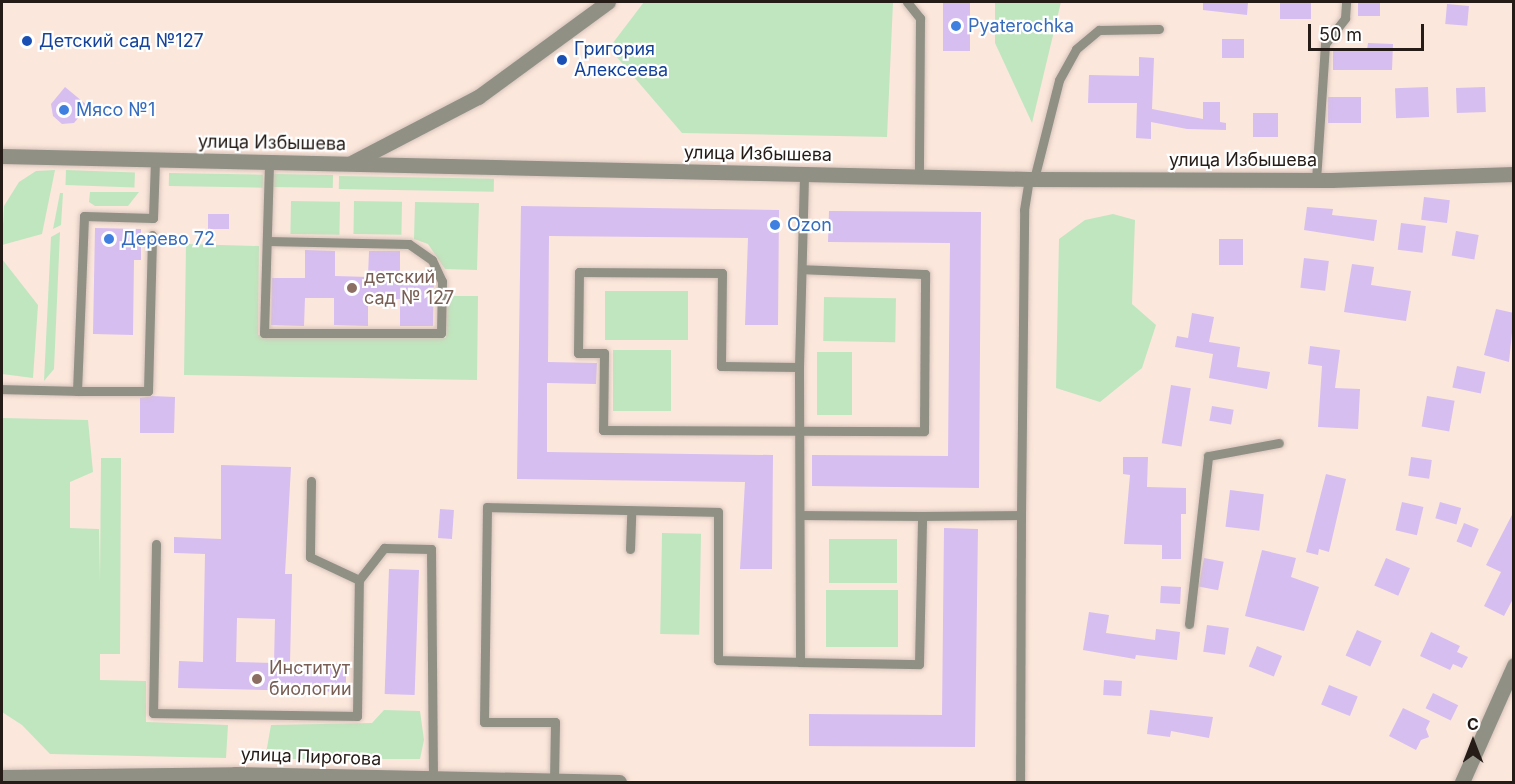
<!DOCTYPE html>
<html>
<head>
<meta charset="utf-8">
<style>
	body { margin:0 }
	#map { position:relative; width:1515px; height:784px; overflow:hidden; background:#fce7dc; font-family:Inter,sans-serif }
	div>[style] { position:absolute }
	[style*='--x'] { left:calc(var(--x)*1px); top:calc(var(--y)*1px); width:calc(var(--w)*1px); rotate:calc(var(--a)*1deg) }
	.green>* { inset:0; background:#c0e6bf; transform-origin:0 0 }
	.building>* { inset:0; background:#d6bef0; transform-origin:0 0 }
	.roads { filter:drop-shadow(0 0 2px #d5c2b9) drop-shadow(0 0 2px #d5c2b9) }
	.lane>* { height:9px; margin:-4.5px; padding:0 4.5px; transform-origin:4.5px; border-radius:4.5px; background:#909085 }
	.street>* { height:15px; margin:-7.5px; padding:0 7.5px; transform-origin:7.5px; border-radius:7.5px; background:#909085 }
	.dots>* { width:16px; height:16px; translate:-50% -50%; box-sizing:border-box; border:3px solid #fff; border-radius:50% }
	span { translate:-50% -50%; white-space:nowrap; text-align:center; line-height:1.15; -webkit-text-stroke:4.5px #fff; paint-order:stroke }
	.shop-label { font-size:18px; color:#366cbe }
	.left { translate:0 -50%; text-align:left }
	.transit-label { font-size:18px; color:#164399 }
	.street-label { font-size:18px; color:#251c17 }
	.education-label { font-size:18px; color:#785e54 }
	.frame { position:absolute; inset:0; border:3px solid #251c17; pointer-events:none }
	.north { position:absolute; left:1443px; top:712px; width:60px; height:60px; -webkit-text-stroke:4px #fff; paint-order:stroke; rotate:0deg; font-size:16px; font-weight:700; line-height:24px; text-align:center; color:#251c17 }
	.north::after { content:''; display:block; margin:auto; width:21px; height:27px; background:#251c17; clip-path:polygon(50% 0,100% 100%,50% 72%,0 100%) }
	.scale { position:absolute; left:1308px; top:24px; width:116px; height:27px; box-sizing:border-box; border:3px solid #251c17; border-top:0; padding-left:8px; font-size:18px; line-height:21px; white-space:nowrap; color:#251c17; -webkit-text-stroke:4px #fff; paint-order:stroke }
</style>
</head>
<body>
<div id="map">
	<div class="green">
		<div style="clip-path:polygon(644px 2px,893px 2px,887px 137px,682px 133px,609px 48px)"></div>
		<div style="clip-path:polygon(995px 2px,1061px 2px,1032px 123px,995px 43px)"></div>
		<div style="clip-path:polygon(55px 170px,42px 234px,2px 245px,4px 206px,19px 182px,36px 171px)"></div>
		<div style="left:66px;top:170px;width:69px;height:15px;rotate:2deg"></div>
		<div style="left:169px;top:173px;width:94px;height:13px;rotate:1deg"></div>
		<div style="left:274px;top:174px;width:59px;height:13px;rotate:1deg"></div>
		<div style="left:339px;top:176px;width:155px;height:13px;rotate:1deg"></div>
		<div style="clip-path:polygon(90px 192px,139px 192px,128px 206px,95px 206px,89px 202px)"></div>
		<div style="clip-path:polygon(60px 193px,63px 193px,61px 225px,53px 229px)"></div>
		<div style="left:291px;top:201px;width:49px;height:33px;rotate:1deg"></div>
		<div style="left:354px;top:201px;width:48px;height:33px;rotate:1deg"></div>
		<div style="clip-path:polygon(415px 202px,479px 203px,477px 270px,445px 269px,428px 244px,414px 239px)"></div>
		<div style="clip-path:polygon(1113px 214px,1135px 220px,1132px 304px,1156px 325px,1142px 368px,1100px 402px,1056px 388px,1059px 239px,1085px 220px)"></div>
		<div style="clip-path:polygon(60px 232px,54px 369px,44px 381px,51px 237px)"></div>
		<div style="clip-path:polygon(186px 244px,259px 246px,258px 335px,446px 338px,447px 296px,478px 296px,477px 380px,184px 375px)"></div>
		<div style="clip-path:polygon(2px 259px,38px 305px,33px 378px,2px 374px)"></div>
		<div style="left:605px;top:291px;width:83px;height:49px"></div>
		<div style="left:824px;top:297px;width:72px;height:44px;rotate:1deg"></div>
		<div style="left:613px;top:350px;width:58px;height:61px"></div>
		<div style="left:817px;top:352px;width:35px;height:63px"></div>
		<div style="clip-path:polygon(3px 418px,88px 420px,93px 472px,70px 482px,70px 528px,99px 529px,100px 582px,101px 458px,121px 458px,120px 654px,100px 654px,100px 680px,146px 681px,146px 722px,228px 725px,226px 758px,50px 754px,22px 725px,2px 712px)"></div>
		<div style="left:662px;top:533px;width:39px;height:101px;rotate:1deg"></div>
		<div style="left:829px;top:539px;width:68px;height:44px"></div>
		<div style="left:826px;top:590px;width:72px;height:57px"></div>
		<div style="clip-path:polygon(384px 710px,420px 711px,424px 740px,420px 759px,265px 759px,271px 725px,372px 723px)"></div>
	</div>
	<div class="building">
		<div style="left:943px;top:2px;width:27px;height:49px"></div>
		<div style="clip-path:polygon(1203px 2px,1248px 2px,1247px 15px,1203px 10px)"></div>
		<div style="left:1280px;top:2px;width:31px;height:17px"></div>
		<div style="left:1358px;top:2px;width:22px;height:14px"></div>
		<div style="left:1447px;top:4px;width:22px;height:20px;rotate:5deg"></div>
		<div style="left:1222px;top:39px;width:22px;height:19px"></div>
		<div style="clip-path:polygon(1368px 43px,1393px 44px,1392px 70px,1333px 70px,1333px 49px,1367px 50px)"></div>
		<div style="clip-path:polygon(1139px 57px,1154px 58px,1152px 109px,1203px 119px,1203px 102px,1220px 102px,1220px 122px,1226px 123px,1226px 130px,1187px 129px,1151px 122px,1151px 139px,1136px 138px,1137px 103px,1088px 103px,1089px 75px,1139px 76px)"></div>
		<div style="clip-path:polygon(65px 87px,88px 106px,74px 123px,62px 124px,53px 116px,51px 104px)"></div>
		<div style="left:1428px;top:87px;width:30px;height:33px;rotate:88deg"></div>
		<div style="left:1485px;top:87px;width:25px;height:29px;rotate:88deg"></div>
		<div style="left:1328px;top:97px;width:33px;height:26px"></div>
		<div style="left:1253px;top:113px;width:25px;height:24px"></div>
		<div style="left:1424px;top:197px;width:26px;height:23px;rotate:7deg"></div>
		<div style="clip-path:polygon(521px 206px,779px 210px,778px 325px,745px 325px,748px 238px,549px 236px,548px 362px,597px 363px,596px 384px,547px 383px,547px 452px,773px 455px,772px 569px,740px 569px,745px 482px,517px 479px)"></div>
		<div style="clip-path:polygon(1307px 207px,1333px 209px,1332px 215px,1377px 220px,1374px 241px,1304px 230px)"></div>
		<div style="clip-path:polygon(829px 211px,981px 212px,979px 488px,812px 486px,812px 455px,948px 456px,950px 243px,828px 242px)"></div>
		<div style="left:208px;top:214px;width:21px;height:15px"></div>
		<div style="left:1401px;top:223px;width:25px;height:27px;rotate:7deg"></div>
		<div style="clip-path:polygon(95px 228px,141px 229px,141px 260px,134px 260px,133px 335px,93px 334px)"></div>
		<div style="left:1456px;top:231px;width:23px;height:25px;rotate:10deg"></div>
		<div style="left:1219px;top:239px;width:24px;height:26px"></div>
		<div style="clip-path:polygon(305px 250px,335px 251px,335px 276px,368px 277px,369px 251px,400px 251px,400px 278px,434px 279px,433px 326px,400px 326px,400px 299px,368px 299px,368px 326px,334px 325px,334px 298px,305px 298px,304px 326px,271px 325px,272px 278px,305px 278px)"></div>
		<div style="left:1304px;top:258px;width:25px;height:30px;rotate:7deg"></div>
		<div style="clip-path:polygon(1352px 264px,1374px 267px,1371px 285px,1411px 291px,1406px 321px,1344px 312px)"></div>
		<div style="clip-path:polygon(1496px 309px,1514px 313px,1509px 362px,1484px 355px)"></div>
		<div style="clip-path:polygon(1192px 313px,1214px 317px,1209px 342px,1240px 347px,1237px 367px,1270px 372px,1267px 389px,1209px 378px,1213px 354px,1175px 347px,1177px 336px,1188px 338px)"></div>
		<div style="clip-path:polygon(1310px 346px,1340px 350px,1335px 388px,1360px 389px,1358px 429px,1318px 427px,1322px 366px,1308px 364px)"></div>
		<div style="left:1457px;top:366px;width:29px;height:22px;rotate:12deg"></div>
		<div style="left:1171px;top:385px;width:20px;height:59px;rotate:9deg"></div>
		<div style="clip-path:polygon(152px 396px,175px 397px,174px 433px,140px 433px,140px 398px)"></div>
		<div style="left:1427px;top:396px;width:28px;height:31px;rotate:10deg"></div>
		<div style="left:1212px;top:406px;width:22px;height:15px;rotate:10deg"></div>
		<div style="clip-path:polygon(1123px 457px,1148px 457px,1147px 487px,1186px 488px,1186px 514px,1181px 514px,1181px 559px,1162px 559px,1162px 545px,1124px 544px,1130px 475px,1123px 474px)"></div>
		<div style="left:1411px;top:457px;width:21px;height:19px;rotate:8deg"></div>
		<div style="clip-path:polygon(evenodd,221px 465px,291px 467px,285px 574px,292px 574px,290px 663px,346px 664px,346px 692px,178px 688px,179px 661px,203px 662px,205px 554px,174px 553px,174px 537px,221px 539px,221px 465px,237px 618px,275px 619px,274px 663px,236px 662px,237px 618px)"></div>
		<div style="clip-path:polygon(1326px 474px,1346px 479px,1329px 552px,1319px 549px,1318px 555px,1306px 552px)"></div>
		<div style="left:1230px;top:490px;width:34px;height:37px;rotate:7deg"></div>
		<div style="left:1402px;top:502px;width:22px;height:29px;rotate:13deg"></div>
		<div style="left:1440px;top:502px;width:22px;height:17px;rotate:16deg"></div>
		<div style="left:440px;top:509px;width:14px;height:29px;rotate:4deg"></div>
		<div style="clip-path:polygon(1514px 511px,1514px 597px,1504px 616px,1484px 606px,1501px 572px,1486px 565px)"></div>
		<div style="left:1464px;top:523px;width:16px;height:20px;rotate:22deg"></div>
		<div style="clip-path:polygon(944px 528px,978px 529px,975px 747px,809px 746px,809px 714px,942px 715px)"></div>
		<div style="clip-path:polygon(1262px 550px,1296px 558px,1291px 577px,1319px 587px,1304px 631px,1245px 616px)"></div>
		<div style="left:1204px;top:558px;width:20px;height:29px;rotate:11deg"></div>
		<div style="left:1386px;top:558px;width:26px;height:30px;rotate:23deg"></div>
		<div style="left:389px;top:569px;width:30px;height:125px;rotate:2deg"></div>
		<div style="left:1161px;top:586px;width:20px;height:17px;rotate:3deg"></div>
		<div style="clip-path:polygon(1089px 612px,1109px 615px,1106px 633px,1155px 640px,1156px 629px,1180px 632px,1177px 660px,1136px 655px,1135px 659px,1083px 650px)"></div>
		<div style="left:1207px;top:625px;width:22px;height:27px;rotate:8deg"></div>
		<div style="left:1357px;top:630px;width:27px;height:28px;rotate:24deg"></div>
		<div style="clip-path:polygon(1431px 632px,1460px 646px,1457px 652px,1468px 657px,1462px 668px,1453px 664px,1450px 670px,1420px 656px)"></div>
		<div style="left:1257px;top:646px;width:27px;height:22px;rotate:22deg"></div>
		<div style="left:1104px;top:680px;width:18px;height:15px;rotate:3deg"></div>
		<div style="left:1329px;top:685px;width:31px;height:21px;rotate:22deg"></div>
		<div style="left:1433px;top:693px;width:28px;height:17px;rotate:26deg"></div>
		<div style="clip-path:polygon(1403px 708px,1430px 721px,1426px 729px,1429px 737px,1421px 740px,1416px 750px,1389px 736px)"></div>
		<div style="clip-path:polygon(1150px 710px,1213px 717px,1209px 738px,1171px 731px,1170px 737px,1147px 734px)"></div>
	</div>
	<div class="roads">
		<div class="lane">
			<div style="--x:907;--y:2;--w:21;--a:51"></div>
			<div style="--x:920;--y:18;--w:159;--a:90.4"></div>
			<div style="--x:1034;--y:179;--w:102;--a:-75.8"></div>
			<div style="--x:1059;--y:80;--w:35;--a:-61"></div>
			<div style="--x:1076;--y:49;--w:30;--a:-40"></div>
			<div style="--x:1099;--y:30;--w:60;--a:-1"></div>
			<div style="--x:1316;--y:180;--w:136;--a:-86.2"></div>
			<div style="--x:1325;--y:44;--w:33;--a:-52"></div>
			<div style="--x:1345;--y:18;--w:16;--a:-86"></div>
			<div style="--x:267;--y:241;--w:142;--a:1.2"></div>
			<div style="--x:409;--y:244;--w:28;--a:35"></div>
			<div style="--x:432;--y:260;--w:23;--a:65"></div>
			<div style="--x:442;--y:281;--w:52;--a:91.1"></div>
			<div style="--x:441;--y:333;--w:177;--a:180"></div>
			<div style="--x:264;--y:333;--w:170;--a:-88.3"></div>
			<div style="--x:799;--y:367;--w:78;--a:-179.3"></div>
			<div style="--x:721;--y:366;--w:93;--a:-89.4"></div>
			<div style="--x:722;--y:273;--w:143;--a:-179.6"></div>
			<div style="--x:579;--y:272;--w:81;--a:90.7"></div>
			<div style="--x:578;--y:353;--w:26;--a:0"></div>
			<div style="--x:604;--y:353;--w:77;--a:90.7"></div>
			<div style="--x:603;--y:430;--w:321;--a:0.2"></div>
			<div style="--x:924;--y:431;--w:157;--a:-89.6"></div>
			<div style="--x:925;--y:274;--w:123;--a:-177.7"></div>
			<div style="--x:2;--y:389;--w:75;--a:1.5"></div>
			<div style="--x:77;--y:391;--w:175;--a:-87.7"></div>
			<div style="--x:84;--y:216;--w:69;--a:1.7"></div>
			<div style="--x:153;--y:218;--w:58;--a:-88"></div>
			<div style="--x:77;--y:391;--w:71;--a:0"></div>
			<div style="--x:148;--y:391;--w:156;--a:-88.5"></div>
			<div style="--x:311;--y:481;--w:76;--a:90.8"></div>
			<div style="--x:310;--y:557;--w:54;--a:25.1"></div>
			<div style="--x:359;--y:580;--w:41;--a:-52"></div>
			<div style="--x:384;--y:548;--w:47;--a:1.2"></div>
			<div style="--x:431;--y:549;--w:231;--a:89.5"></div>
			<div style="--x:802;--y:515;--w:120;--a:0.5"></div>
			<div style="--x:1021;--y:515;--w:305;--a:-89.4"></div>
			<div style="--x:1024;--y:210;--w:31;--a:-81"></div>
			<div style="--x:156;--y:544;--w:169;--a:91"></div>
			<div style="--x:153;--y:713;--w:204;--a:0.8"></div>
			<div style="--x:357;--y:716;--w:136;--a:-89.2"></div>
			<div style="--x:630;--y:549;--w:38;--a:-88"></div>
			<div style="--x:1189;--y:624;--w:169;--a:-83.5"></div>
			<div style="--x:1208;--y:456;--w:72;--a:-10.4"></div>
			<div style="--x:800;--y:662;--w:119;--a:1"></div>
			<div style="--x:919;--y:664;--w:148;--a:-88.8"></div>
			<div style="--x:922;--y:516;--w:99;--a:-0.6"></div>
			<div style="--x:1021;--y:515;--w:267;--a:90.2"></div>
			<div style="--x:554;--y:781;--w:59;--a:-89"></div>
			<div style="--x:555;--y:722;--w:71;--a:180"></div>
			<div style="--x:484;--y:722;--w:215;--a:-89.2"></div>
			<div style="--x:487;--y:507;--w:231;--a:1.2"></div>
			<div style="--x:718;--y:512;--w:148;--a:90"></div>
			<div style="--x:718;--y:660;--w:82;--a:1.4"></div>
			<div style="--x:800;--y:662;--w:295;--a:-90.2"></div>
			<div style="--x:799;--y:367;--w:193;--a:-88.5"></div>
		</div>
		<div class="street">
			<div style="--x:2;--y:156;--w:1027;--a:1.28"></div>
			<div style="--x:1029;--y:179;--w:302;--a:0.2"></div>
			<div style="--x:1331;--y:180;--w:183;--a:-1.9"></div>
			<div style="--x:353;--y:162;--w:141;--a:-27.5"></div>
			<div style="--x:478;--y:97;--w:161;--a:-36.2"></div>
			<div style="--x:2;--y:777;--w:233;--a:-0.7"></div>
			<div style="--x:235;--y:774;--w:384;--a:1.2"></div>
			<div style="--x:1462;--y:782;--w:128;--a:-66"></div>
		</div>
	</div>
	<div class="dots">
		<div style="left:956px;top:26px;background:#3f7fe0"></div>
		<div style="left:27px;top:41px;background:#1a4fb4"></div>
		<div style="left:562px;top:60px;background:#1a4fb4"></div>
		<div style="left:64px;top:110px;background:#3f7fe0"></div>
		<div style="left:775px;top:225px;background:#3f7fe0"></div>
		<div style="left:109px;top:239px;background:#3f7fe0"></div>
		<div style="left:352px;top:288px;background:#8d6e63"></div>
		<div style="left:257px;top:679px;background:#8d6e63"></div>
	</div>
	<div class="shop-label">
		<span class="left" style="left:968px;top:26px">Pyaterochka</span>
		<span class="left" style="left:76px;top:110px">Мясо №1</span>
		<span class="left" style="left:787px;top:225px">Ozon</span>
		<span class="left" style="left:121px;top:239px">Дерево 72</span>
	</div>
	<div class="transit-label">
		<span class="left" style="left:39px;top:41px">Детский сад №127</span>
		<span class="left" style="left:574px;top:60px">Григория<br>Алексеева</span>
	</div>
	<div class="street-label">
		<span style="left:272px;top:143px;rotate:1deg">улица Избышева</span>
		<span style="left:758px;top:154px;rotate:1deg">улица Избышева</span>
		<span style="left:1243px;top:160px">улица Избышева</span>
		<span style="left:311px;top:757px;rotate:2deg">улица Пирогова</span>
	</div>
	<div class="education-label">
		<span class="left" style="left:364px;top:288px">детский<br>сад № 127</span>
		<span class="left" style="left:269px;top:679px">Институт<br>биологии</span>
	</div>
	<div class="frame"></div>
	<div class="north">С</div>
	<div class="scale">50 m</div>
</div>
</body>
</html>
